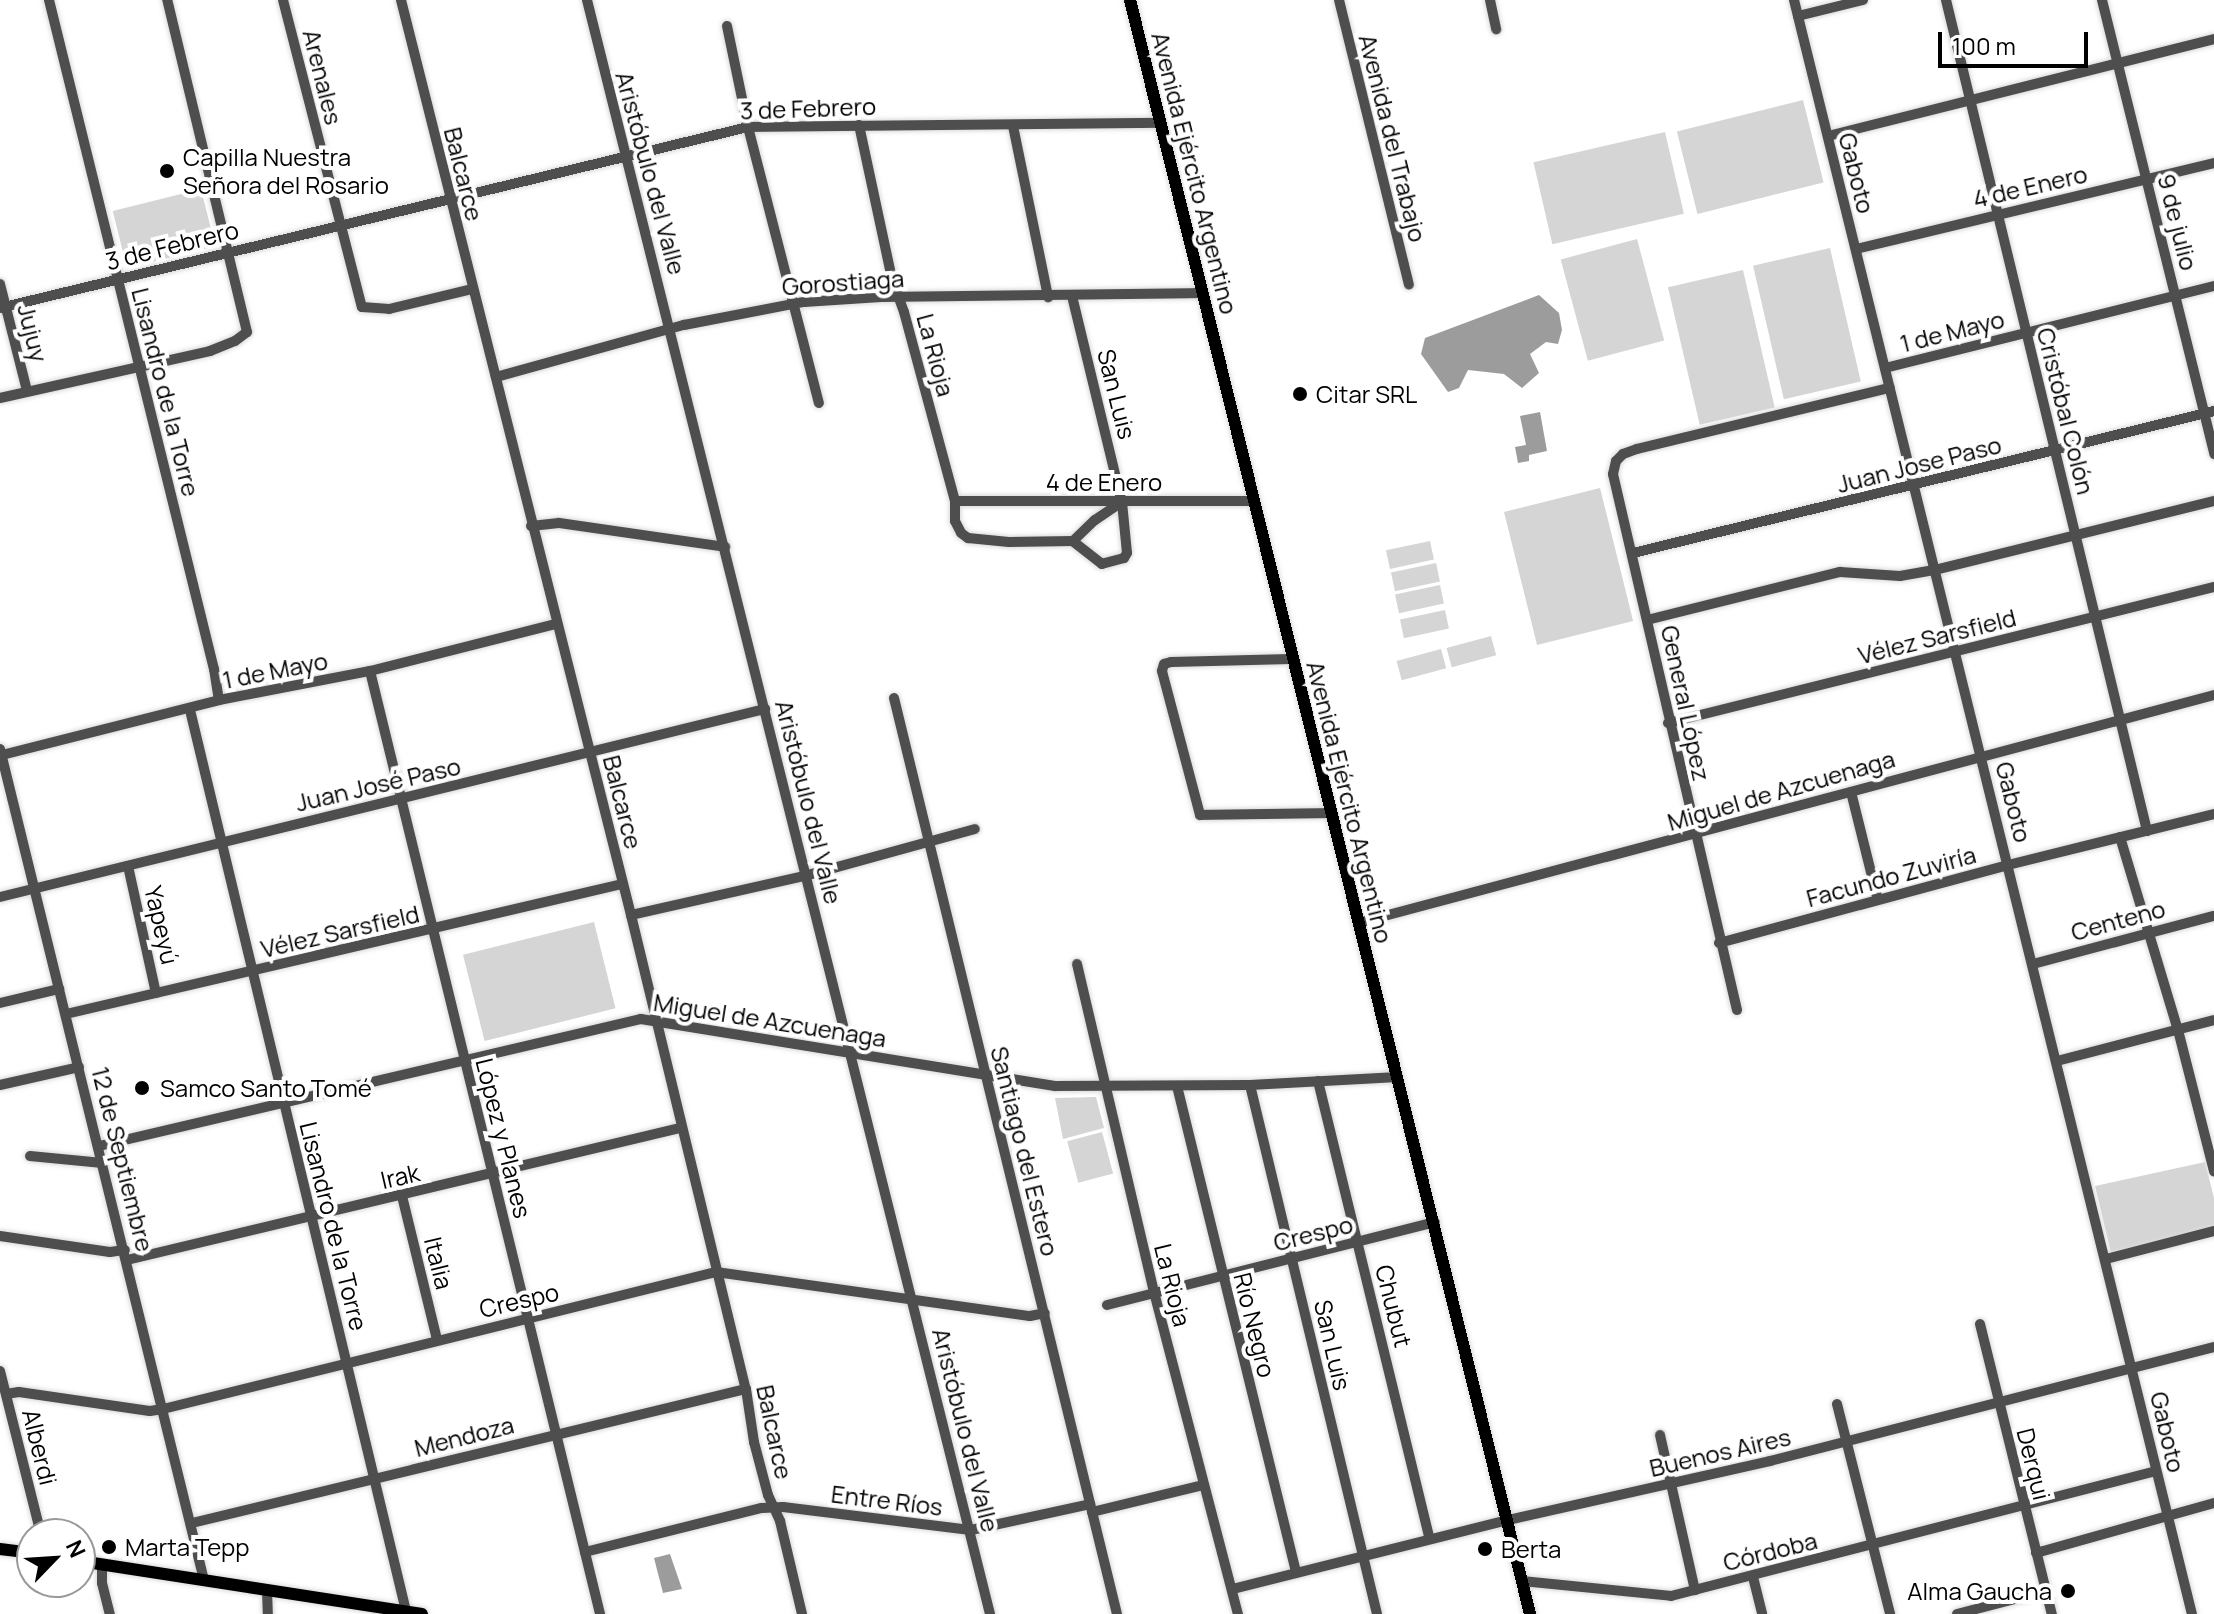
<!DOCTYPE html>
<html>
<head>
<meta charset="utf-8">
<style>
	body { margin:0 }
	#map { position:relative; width:2214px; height:1614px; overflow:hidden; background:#fff; font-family:Manrope,sans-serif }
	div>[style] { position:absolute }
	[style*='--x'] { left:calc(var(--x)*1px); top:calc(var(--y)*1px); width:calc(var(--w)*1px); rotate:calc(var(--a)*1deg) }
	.green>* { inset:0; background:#d5d5d5; transform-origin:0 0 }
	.water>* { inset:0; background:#9c9c9c }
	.roads { filter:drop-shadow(0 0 2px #dbdbdb) drop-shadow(0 0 2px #dbdbdb) }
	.minor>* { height:10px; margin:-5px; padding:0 5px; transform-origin:5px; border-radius:5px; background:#4e4e4e }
	.major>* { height:12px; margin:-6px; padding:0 6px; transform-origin:6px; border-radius:6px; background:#000 }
	.dots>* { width:22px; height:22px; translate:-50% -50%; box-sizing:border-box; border:4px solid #fff; border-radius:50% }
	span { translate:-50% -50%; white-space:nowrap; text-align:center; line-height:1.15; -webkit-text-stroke:8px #fff; paint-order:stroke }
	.street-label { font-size:24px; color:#000 }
	.poi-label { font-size:24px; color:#000 }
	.left { translate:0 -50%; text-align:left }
	.right { translate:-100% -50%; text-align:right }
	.north { position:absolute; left:16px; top:1518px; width:80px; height:80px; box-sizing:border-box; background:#fff; border:2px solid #999; border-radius:50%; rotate:65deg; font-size:22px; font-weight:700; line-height:32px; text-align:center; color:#000 }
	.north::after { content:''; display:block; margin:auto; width:28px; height:36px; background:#000; clip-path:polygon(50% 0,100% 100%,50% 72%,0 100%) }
	.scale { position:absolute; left:1938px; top:32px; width:150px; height:36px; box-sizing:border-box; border:4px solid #000; border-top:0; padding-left:10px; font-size:24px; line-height:28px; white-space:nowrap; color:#000; -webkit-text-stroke:6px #fff; paint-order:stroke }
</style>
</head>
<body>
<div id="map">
	<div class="green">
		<div style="left:1803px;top:100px;width:85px;height:130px;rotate:76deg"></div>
		<div style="left:1665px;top:132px;width:84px;height:135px;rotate:77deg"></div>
		<div style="left:201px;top:189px;width:59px;height:91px;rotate:76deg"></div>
		<div style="left:1637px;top:239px;width:105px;height:79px;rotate:75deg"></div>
		<div style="left:1830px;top:248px;width:137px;height:79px;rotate:77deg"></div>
		<div style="left:1743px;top:270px;width:141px;height:77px;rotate:77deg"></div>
		<div style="left:1600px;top:488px;width:137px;height:99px;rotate:76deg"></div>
		<div style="left:1430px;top:541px;width:19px;height:45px;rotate:78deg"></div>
		<div style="left:1436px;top:563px;width:19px;height:46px;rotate:78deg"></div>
		<div style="left:1440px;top:585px;width:19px;height:46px;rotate:78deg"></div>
		<div style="left:1445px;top:610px;width:19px;height:46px;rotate:78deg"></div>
		<div style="left:1491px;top:636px;width:20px;height:46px;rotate:75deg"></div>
		<div style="left:1441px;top:649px;width:20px;height:46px;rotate:75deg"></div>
		<div style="left:594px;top:922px;width:89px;height:135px;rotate:76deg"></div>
		<div style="clip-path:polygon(1096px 1097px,1104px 1128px,1063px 1139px,1055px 1098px)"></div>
		<div style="left:1102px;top:1132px;width:43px;height:36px;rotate:75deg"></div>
		<div style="clip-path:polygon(2205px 1162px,2214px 1198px,2214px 1226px,2111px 1253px,2095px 1186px)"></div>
	</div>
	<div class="water">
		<div style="clip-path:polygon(1539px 295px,1559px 313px,1562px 330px,1558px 344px,1546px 342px,1530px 354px,1539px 373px,1522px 388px,1504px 374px,1468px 370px,1459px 388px,1448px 392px,1421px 354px,1425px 338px)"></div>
		<div style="clip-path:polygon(1540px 412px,1547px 451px,1529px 455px,1529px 461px,1518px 463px,1515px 447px,1526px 445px,1520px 416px)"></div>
		<div style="clip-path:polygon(670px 1554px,682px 1589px,663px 1593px,654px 1558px)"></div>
	</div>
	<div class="roads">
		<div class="minor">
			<div style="--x:49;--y:0;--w:689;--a:76.15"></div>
			<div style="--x:214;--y:669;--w:31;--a:81"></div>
			<div style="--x:283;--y:0;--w:317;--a:75.6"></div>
			<div style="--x:362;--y:307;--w:27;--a:4"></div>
			<div style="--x:389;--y:309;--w:85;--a:-13.5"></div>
			<div style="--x:401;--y:0;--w:943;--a:75.89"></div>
			<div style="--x:631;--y:915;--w:488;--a:76.4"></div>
			<div style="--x:746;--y:1389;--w:54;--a:81.4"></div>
			<div style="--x:754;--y:1442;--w:55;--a:75.2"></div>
			<div style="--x:768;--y:1495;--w:29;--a:65"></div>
			<div style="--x:780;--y:1521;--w:96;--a:76.7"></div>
			<div style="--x:587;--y:0;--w:1664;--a:75.98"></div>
			<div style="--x:1339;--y:0;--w:293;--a:76.2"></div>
			<div style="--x:1490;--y:0;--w:30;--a:78"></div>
			<div style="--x:1794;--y:0;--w:1662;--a:76.15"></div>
			<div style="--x:1946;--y:0;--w:855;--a:76.4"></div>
			<div style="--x:2102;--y:0;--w:468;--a:76.1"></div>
			<div style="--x:1798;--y:16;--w:67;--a:-13.8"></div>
			<div style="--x:727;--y:26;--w:103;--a:78.3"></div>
			<div style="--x:748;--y:127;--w:285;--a:75.6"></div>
			<div style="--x:859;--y:125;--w:157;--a:77.9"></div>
			<div style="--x:892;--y:279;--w:35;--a:70"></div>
			<div style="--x:904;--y:312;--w:196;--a:74.9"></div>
			<div style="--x:955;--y:501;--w:20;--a:90"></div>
			<div style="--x:955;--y:521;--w:13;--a:63"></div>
			<div style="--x:961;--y:533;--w:9;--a:36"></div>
			<div style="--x:968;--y:538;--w:41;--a:5.6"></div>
			<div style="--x:1009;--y:542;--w:64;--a:-0.9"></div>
			<div style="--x:1073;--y:541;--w:30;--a:-44"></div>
			<div style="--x:1095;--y:520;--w:32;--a:-34"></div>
			<div style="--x:1013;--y:126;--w:175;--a:78.4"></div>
			<div style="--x:1828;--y:136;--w:398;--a:-14.1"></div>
			<div style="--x:1856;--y:249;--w:368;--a:-13.5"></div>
			<div style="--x:0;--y:284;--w:110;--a:75.8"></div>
			<div style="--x:1072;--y:296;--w:212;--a:76.4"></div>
			<div style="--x:1122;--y:502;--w:51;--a:84.4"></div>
			<div style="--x:1127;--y:553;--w:6;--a:121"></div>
			<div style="--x:1124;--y:558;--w:23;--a:165"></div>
			<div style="--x:1102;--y:564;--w:37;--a:-142"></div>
			<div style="--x:0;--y:308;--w:770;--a:-13.6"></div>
			<div style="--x:748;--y:127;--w:411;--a:-0.6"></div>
			<div style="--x:1885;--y:368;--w:339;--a:-14"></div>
			<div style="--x:496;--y:377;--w:195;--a:-15.5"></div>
			<div style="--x:684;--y:325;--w:122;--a:-10.9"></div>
			<div style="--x:804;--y:302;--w:77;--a:-3.7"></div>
			<div style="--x:881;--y:297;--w:322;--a:-0.7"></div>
			<div style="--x:0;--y:398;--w:215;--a:-12.6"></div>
			<div style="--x:210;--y:351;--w:27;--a:-22"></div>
			<div style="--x:235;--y:341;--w:15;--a:-37"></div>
			<div style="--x:247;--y:332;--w:342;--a:-103.5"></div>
			<div style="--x:955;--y:501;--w:299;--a:0"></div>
			<div style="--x:531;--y:526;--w:28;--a:-6"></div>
			<div style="--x:559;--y:523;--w:168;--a:8.2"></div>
			<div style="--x:1633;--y:553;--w:598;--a:-13.73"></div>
			<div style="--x:1647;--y:620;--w:199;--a:-14"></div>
			<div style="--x:1840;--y:572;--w:60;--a:3.8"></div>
			<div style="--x:1900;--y:576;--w:36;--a:-10"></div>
			<div style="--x:1935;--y:570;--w:287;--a:-13.9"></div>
			<div style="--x:1291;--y:659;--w:120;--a:178.6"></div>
			<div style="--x:1171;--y:662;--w:7;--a:164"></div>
			<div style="--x:1164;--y:664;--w:7;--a:106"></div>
			<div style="--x:1162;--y:671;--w:149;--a:75.2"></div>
			<div style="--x:1200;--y:815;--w:130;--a:-0.9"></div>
			<div style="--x:370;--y:671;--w:971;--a:76.29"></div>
			<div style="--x:894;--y:698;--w:943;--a:76.32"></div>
			<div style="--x:190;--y:710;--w:927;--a:76.52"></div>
			<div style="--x:1668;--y:723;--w:563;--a:-13.99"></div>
			<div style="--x:0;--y:749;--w:856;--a:76.21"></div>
			<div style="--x:2;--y:755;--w:224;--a:-14.2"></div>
			<div style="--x:219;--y:700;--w:154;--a:-10.9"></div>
			<div style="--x:370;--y:671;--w:192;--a:-14.2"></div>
			<div style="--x:1851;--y:792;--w:111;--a:76"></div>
			<div style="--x:2120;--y:837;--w:202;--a:73.3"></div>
			<div style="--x:2178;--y:1030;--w:146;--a:75.7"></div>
			<div style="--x:128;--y:866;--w:130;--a:77.6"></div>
			<div style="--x:0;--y:897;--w:788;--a:-13.81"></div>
			<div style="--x:631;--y:915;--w:181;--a:-12.7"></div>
			<div style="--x:808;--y:875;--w:173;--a:-15.4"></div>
			<div style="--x:1358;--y:923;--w:886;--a:-14.91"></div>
			<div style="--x:1719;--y:943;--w:299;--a:-15.1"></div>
			<div style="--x:2008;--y:865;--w:212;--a:-13.9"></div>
			<div style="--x:1077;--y:964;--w:337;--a:76.8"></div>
			<div style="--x:1154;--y:1292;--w:333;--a:75.4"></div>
			<div style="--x:2033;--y:964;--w:187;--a:-14.9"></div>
			<div style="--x:0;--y:1003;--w:61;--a:-13.3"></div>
			<div style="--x:1737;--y:1010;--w:550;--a:-103.03"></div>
			<div style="--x:1613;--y:474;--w:13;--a:-77"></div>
			<div style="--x:1616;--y:461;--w:10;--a:-45"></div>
			<div style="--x:1623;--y:454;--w:15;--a:-20"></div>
			<div style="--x:1637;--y:449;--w:260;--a:-13.6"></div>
			<div style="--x:66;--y:1014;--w:571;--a:-13.16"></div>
			<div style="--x:2057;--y:1061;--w:162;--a:-14.6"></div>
			<div style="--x:1318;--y:1081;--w:471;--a:76.3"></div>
			<div style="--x:0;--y:1085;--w:81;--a:-12.8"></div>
			<div style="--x:1250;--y:1085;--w:544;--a:76.5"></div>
			<div style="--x:1177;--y:1086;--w:500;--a:76.24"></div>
			<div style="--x:99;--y:1146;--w:557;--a:-13.19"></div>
			<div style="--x:641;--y:1019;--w:419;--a:9.2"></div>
			<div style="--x:1055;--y:1086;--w:195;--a:-0.3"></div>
			<div style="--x:1250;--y:1085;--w:148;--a:-3.1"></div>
			<div style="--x:30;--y:1156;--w:73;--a:5.5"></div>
			<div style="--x:402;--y:1196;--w:148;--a:76.3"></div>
			<div style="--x:0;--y:1236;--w:111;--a:8.3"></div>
			<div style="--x:110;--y:1252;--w:15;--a:-8"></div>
			<div style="--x:2106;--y:1259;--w:112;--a:-14.5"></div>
			<div style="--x:127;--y:1260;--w:569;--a:-13.43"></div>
			<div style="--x:1107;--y:1305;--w:338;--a:-14.2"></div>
			<div style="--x:1980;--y:1324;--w:299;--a:76.1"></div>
			<div style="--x:0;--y:1371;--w:168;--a:75.9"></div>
			<div style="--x:6;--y:1394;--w:13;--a:-9"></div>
			<div style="--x:19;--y:1392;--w:132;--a:8.3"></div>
			<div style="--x:150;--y:1411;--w:13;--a:-9"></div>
			<div style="--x:163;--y:1409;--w:570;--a:-13.91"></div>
			<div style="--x:716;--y:1272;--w:317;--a:8"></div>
			<div style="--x:1030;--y:1316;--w:15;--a:-11"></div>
			<div style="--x:1837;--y:1404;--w:217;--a:75.8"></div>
			<div style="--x:1660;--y:1435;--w:159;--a:77.3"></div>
			<div style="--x:1092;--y:1512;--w:115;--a:-13.6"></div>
			<div style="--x:192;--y:1523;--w:570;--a:-13.6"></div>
			<div style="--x:585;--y:1552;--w:182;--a:-14"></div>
			<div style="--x:762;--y:1508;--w:21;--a:-3"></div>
			<div style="--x:783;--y:1507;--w:189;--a:7"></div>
			<div style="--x:971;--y:1530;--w:122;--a:-12.3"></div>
			<div style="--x:2036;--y:1553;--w:185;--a:-15.7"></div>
			<div style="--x:102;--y:1564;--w:19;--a:90"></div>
			<div style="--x:102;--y:1583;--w:32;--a:76"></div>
			<div style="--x:1753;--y:1577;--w:38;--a:76"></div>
			<div style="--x:1522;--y:1581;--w:150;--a:5.7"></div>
			<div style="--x:1671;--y:1596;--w:501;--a:-14.45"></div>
			<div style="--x:1233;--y:1589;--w:284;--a:-14.1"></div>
			<div style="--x:1508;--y:1520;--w:269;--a:-12.7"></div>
			<div style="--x:1770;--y:1461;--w:458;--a:-14.4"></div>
			<div style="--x:267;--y:1590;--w:24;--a:88"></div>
			<div style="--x:1957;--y:1614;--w:92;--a:-14.5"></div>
		</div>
		<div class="major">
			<div style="--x:1130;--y:0;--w:1663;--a:76.08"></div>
			<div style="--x:0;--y:1549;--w:32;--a:7"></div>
			<div style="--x:80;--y:1561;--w:346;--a:8.8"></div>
		</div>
	</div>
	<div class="dots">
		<div style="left:167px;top:171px;background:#000"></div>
		<div style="left:1300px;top:394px;background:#000"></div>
		<div style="left:142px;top:1088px;background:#000"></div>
		<div style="left:109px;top:1547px;background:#000"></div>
		<div style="left:1485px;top:1549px;background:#000"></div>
		<div style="left:2068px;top:1591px;background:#000"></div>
	</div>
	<div class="street-label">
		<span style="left:323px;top:77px;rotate:76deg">Arenales</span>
		<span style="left:808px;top:108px;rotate:-2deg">3 de Febrero</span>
		<span style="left:1393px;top:138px;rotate:76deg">Avenida del Trabajo</span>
		<span style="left:651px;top:173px;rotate:75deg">Aristóbulo del Valle</span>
		<span style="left:1195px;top:173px;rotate:76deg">Avenida Ejército Argentino</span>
		<span style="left:1857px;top:173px;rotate:76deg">Gaboto</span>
		<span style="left:464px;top:174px;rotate:76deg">Balcarce</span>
		<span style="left:2030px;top:186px;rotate:-13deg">4 de Enero</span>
		<span style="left:2178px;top:222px;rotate:76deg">9 de julio</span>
		<span style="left:172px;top:245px;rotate:-14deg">3 de Febrero</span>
		<span style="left:843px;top:282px;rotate:-4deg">Gorostiaga</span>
		<span style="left:1952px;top:331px;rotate:-14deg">1 de Mayo</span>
		<span style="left:33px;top:333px;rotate:76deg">Jujuy</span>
		<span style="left:936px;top:355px;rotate:75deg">La Rioja</span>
		<span style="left:166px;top:392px;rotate:76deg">Lisandro de la Torre</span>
		<span style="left:1117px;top:394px;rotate:76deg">San Luis</span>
		<span style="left:2066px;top:411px;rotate:76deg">Cristóbal Colón</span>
		<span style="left:1919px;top:464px;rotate:-14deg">Juan Jose Paso</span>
		<span style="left:1104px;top:482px">4 de Enero</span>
		<span style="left:1937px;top:636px;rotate:-14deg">Vélez Sarsfield</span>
		<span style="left:275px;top:670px;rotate:-11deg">1 de Mayo</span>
		<span style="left:1686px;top:703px;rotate:78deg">General López</span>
		<span style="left:378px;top:784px;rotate:-13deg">Juan José Paso</span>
		<span style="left:1781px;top:790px;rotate:-16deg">Miguel de Azcuenaga</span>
		<span style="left:623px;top:802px;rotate:76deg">Balcarce</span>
		<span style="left:809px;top:802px;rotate:76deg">Aristóbulo del Valle</span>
		<span style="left:1350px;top:802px;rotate:76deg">Avenida Ejército Argentino</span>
		<span style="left:2014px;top:802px;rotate:76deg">Gaboto</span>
		<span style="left:1891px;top:876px;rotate:-15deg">Facundo Zuviría</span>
		<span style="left:2118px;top:920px;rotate:-15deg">Centeno</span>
		<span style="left:162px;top:925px;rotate:77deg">Yapeyú</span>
		<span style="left:340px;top:931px;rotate:-13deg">Vélez Sarsfield</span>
		<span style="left:770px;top:1020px;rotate:9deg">Miguel de Azcuenaga</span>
		<span style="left:504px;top:1138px;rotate:76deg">López y Planes</span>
		<span style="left:1025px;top:1151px;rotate:76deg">Santiago del Estero</span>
		<span style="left:123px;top:1159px;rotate:76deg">12 de Septiembre</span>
		<span style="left:400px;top:1176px;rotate:-13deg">Irak</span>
		<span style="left:334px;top:1226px;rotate:76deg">Lisandro de la Torre</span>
		<span style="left:1313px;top:1233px;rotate:-14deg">Crespo</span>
		<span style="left:439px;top:1263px;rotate:76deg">Italia</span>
		<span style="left:1173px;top:1285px;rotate:76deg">La Rioja</span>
		<span style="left:519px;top:1300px;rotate:-13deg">Crespo</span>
		<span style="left:1394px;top:1306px;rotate:76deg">Chubut</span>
		<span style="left:1255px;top:1325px;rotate:76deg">Río Negro</span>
		<span style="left:1333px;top:1345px;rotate:77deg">San Luis</span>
		<span style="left:966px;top:1430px;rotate:76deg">Aristóbulo del Valle</span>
		<span style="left:775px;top:1432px;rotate:78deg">Balcarce</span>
		<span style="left:2168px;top:1432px;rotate:77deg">Gaboto</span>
		<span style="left:464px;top:1436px;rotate:-14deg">Mendoza</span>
		<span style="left:40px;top:1447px;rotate:76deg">Alberdi</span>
		<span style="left:1720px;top:1452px;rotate:-13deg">Buenos Aires</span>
		<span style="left:2034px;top:1464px;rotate:76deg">Derqui</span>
		<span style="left:887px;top:1500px;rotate:7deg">Entre Ríos</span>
		<span style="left:1770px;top:1551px;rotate:-14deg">Córdoba</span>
	</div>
	<div class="poi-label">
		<span class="left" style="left:183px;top:171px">Capilla Nuestra<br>Señora del Rosario</span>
		<span class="left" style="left:1316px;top:394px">Citar SRL</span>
		<span class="left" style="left:160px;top:1088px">Samco Santo Tomé</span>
		<span class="left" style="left:125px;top:1547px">Marta Tepp</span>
		<span class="left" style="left:1501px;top:1549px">Berta</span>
		<span class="right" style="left:2052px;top:1591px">Alma Gaucha</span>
	</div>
	<div class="north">N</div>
	<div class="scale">100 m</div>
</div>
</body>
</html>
